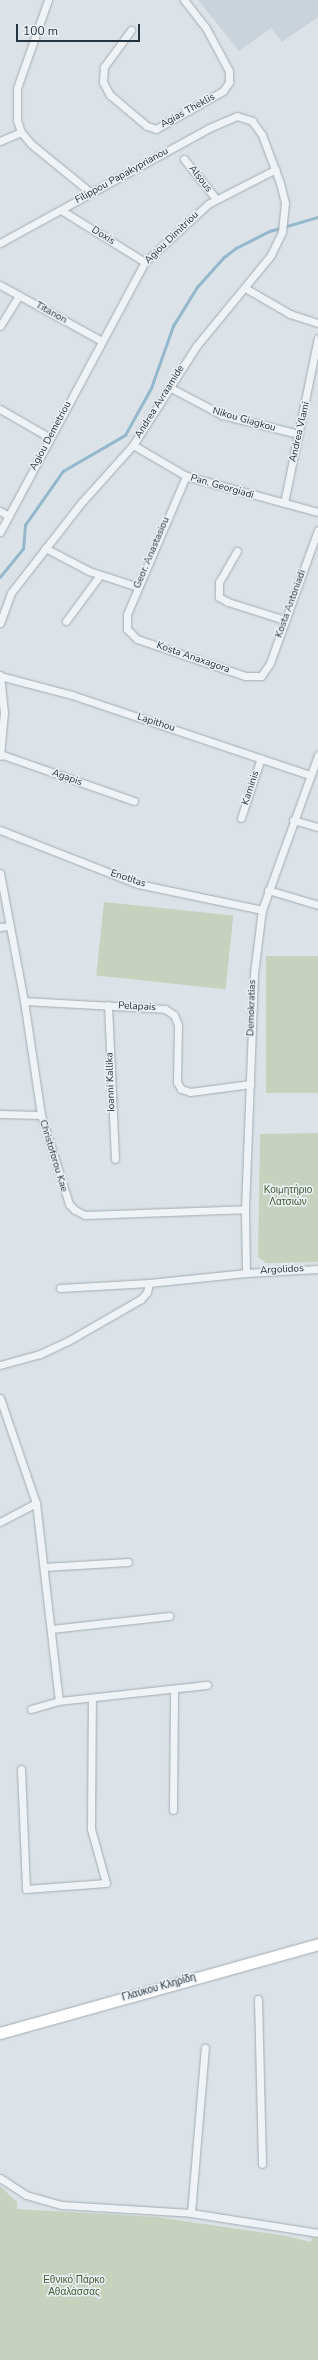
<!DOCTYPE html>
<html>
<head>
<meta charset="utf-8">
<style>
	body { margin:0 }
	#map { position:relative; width:318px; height:2360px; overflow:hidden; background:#dce3e8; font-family:"Nunito Sans",sans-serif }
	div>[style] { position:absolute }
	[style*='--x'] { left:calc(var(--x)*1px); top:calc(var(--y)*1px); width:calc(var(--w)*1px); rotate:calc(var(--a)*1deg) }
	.built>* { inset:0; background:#cad2da }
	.green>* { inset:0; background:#c6d2bd; transform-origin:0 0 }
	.stream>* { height:2.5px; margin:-1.25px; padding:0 1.25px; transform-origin:1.25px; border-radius:1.25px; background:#94b8cb }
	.roads { filter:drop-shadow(0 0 1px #a1abb2) drop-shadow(0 0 1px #a1abb2) }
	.minor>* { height:7px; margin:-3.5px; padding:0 3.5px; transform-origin:3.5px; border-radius:3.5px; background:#eff3f6 }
	.primary>* { height:11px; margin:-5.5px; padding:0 5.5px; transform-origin:5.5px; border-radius:5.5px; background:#fff }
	span { translate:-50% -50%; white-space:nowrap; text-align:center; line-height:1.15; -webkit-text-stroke:3px #ecf1f5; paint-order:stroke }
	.street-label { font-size:10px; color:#25333f }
	.park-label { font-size:10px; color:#415b31 }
	.scale { position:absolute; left:16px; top:24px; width:124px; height:18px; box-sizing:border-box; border:2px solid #25333f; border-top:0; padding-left:5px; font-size:12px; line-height:14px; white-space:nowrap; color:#25333f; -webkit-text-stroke:3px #ecf1f5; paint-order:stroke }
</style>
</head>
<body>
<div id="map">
	<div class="built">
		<div style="clip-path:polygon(198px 0,318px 0,318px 17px,282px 42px,271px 28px,239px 51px)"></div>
	</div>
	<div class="green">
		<div style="left:104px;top:902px;width:130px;height:74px;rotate:6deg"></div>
		<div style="left:318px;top:956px;width:137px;height:52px;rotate:90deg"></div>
		<div style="clip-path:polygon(318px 1133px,318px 1262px,266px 1263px,258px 1257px,260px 1134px)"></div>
		<div style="clip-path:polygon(0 2186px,17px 2202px,17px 2209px,156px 2217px,287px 2236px,311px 2242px,312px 2238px,318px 2237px,318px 2360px,0 2360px)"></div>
	</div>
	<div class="stream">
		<div style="--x:0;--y:577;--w:36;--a:-51"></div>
		<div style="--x:23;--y:549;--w:24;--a:-85"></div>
		<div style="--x:25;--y:525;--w:66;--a:-54.9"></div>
		<div style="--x:63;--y:471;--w:72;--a:-30.1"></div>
		<div style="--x:125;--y:435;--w:54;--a:-61"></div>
		<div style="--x:151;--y:388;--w:66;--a:-70.5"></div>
		<div style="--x:173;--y:326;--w:46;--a:-58.4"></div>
		<div style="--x:197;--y:287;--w:40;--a:-48"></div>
		<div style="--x:224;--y:257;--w:15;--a:-37"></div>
		<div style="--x:236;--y:248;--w:38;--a:-27"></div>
		<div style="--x:270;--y:231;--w:50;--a:-16.3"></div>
	</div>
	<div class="roads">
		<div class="minor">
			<div style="--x:48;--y:0;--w:93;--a:109.4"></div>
			<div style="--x:17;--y:88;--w:32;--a:90"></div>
			<div style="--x:17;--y:120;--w:13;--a:72"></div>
			<div style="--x:21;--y:132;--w:16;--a:50"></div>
			<div style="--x:31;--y:144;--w:76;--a:39.1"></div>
			<div style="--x:131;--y:30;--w:46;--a:126.1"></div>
			<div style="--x:104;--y:67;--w:15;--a:94"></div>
			<div style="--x:103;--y:82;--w:15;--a:62"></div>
			<div style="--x:110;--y:95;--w:48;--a:40"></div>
			<div style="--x:147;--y:126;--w:9;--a:18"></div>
			<div style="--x:156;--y:129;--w:77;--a:-29.6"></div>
			<div style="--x:223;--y:91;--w:11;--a:-56"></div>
			<div style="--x:229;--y:82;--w:11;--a:-90"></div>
			<div style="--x:229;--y:71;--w:49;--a:-118.1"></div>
			<div style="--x:206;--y:28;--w:36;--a:-128"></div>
			<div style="--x:0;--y:141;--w:23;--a:-23"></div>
			<div style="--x:184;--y:159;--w:51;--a:51.3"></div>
			<div style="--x:61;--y:210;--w:99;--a:31.8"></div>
			<div style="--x:0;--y:243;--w:239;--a:-28.8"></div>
			<div style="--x:209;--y:128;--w:30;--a:-23"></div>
			<div style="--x:237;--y:116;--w:16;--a:18"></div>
			<div style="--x:252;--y:121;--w:17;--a:54"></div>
			<div style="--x:262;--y:135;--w:51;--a:69.4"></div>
			<div style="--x:280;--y:183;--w:21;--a:76"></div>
			<div style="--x:285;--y:203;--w:29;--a:96"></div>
			<div style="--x:282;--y:232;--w:25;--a:116"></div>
			<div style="--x:271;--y:255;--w:117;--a:129.4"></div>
			<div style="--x:197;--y:345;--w:119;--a:122.6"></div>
			<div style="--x:133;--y:445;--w:78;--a:131.9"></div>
			<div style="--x:81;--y:503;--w:114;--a:127.9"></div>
			<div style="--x:11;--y:593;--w:32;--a:110"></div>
			<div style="--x:0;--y:285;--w:116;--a:28.8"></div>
			<div style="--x:245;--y:288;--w:52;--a:30"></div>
			<div style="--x:290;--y:314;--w:29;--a:18"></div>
			<div style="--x:0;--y:326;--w:36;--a:-58"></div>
			<div style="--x:171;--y:388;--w:58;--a:27.9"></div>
			<div style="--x:222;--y:415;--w:79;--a:13.9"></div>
			<div style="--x:0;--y:409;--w:58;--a:30.1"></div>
			<div style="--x:133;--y:445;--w:61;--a:30.3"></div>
			<div style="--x:186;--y:476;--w:137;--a:15.3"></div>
			<div style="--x:186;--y:476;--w:150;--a:113.1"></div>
			<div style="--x:127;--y:614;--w:15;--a:90"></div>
			<div style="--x:127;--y:629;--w:14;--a:45"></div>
			<div style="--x:137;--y:639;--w:114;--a:18.9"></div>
			<div style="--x:245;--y:676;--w:16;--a:0"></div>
			<div style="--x:261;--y:676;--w:16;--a:-55"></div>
			<div style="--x:270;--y:663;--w:141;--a:-70.2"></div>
			<div style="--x:284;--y:503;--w:168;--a:-78.4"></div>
			<div style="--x:0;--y:511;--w:10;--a:29"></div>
			<div style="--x:0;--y:532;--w:306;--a:-61.8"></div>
			<div style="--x:145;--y:262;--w:86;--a:-42.6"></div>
			<div style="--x:208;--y:204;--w:76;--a:-27.2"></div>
			<div style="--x:45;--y:548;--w:50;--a:27.6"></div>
			<div style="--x:89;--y:571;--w:52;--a:18.1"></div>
			<div style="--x:237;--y:551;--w:36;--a:120"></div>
			<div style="--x:219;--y:582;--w:15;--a:90"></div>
			<div style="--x:219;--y:597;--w:10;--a:29"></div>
			<div style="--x:228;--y:602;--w:60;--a:17.5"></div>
			<div style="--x:66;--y:621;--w:57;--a:-53.5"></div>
			<div style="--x:0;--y:675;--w:37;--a:84"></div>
			<div style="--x:4;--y:712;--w:44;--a:95.2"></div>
			<div style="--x:0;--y:676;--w:74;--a:14.8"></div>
			<div style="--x:72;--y:695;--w:251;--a:18.6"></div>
			<div style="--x:0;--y:754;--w:142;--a:19.3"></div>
			<div style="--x:241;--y:818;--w:63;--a:-71.6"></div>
			<div style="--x:293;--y:820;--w:26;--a:16"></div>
			<div style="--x:0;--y:830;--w:148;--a:21.4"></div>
			<div style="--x:138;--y:884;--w:127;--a:11.8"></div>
			<div style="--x:0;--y:873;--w:130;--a:79.4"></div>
			<div style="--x:24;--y:1001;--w:115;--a:81.5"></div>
			<div style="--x:41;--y:1115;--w:93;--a:72.5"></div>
			<div style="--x:69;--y:1204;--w:8;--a:45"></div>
			<div style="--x:75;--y:1210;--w:11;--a:27"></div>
			<div style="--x:85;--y:1215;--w:160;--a:-2.1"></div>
			<div style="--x:268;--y:890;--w:52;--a:16.7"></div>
			<div style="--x:0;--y:927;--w:9;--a:-6"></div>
			<div style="--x:24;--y:1001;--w:141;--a:3.2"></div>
			<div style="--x:165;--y:1009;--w:11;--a:34"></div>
			<div style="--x:174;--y:1015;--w:11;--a:68"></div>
			<div style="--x:178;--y:1025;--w:57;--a:91"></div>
			<div style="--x:177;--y:1082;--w:8;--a:60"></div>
			<div style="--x:181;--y:1089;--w:9;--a:18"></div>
			<div style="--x:190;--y:1092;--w:61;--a:-7.6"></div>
			<div style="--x:108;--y:1005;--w:154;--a:87.4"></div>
			<div style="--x:0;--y:1114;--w:41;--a:1.4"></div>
			<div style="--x:246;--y:1273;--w:64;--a:-90.9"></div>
			<div style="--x:245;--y:1209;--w:236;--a:-87.8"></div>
			<div style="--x:254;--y:973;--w:64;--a:-82.8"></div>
			<div style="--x:262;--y:910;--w:165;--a:-70.1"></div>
			<div style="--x:60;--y:1288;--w:89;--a:-3.2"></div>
			<div style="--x:149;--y:1283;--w:98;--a:-5.9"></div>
			<div style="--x:246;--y:1273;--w:72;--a:-3.2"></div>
			<div style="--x:0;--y:1365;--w:41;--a:-15.4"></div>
			<div style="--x:40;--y:1354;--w:31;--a:-25"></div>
			<div style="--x:68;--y:1341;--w:84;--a:-29.9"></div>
			<div style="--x:141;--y:1299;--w:9;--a:-49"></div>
			<div style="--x:147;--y:1292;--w:9;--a:-77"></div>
			<div style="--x:0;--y:1398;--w:111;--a:71.1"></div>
			<div style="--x:36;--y:1503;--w:199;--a:83.4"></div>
			<div style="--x:0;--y:1522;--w:41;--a:-27.8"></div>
			<div style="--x:44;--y:1567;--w:84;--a:-3.4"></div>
			<div style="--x:51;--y:1629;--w:119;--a:-6.3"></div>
			<div style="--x:31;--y:1709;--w:29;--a:-16"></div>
			<div style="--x:59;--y:1701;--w:149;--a:-6.2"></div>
			<div style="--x:21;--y:1769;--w:120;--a:87.6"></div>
			<div style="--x:26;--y:1889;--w:80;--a:-4.3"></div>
			<div style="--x:106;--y:1883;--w:56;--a:-105.5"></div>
			<div style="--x:91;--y:1829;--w:131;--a:-89.6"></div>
			<div style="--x:173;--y:1810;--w:121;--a:-89.5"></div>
			<div style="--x:258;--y:1999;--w:165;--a:88.6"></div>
			<div style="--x:0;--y:2178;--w:31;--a:33"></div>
			<div style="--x:26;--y:2195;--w:37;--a:16"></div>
			<div style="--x:62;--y:2205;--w:129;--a:3.5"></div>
			<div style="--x:191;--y:2213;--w:129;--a:8.9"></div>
			<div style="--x:191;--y:2213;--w:166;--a:-85.2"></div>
		</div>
		<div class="primary">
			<div style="--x:0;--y:2033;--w:330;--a:-15.6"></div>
		</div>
	</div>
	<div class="street-label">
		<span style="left:188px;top:111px;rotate:-29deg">Agias Theklis</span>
		<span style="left:122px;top:176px;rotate:-29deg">Filippou Papakyprianou</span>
		<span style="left:200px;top:179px;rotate:52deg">Alsous</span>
		<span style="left:103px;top:236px;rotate:32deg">Doxis</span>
		<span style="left:172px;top:238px;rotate:-44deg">Agiou Dimitriou</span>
		<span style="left:51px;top:313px;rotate:29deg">Titanon</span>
		<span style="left:160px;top:402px;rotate:-58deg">Andrea Avraamide</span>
		<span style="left:244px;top:420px;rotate:16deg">Nikou Giagkou</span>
		<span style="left:300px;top:432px;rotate:-77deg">Andrea Vlami</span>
		<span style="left:51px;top:436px;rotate:-62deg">Agiou Demetriou</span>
		<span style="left:222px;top:487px;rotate:16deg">Pan. Georgiadi</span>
		<span style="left:152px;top:553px;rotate:-67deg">Geor. Anastasiou</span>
		<span style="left:291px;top:604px;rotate:-70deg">Kosta Antoniadi</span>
		<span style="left:193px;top:658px;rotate:19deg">Kosta Anaxagora</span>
		<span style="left:156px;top:723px;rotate:18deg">Lapithou</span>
		<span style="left:67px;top:778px;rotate:19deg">Agapis</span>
		<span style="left:251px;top:788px;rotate:-72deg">Kaminis</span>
		<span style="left:128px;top:879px;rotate:18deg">Enotitas</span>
		<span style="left:137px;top:1007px;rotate:3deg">Pelapais</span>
		<span style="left:252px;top:1008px;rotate:-88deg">Demokratias</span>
		<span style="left:111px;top:1082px;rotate:-92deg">Ioanni Kallika</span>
		<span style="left:53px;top:1156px;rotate:73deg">Christoforou Kae</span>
		<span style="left:282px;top:1270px;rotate:-3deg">Argolidos</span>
		<span style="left:159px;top:1988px;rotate:-16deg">Γλαύκου Κληρίδη</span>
	</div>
	<div class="park-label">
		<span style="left:288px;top:1196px">Κοιμητήριο<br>Λατσιών</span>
		<span style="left:74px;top:2286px">Εθνικό Πάρκο<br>Αθαλάσσας</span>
	</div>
	<div class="scale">100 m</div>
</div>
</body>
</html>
